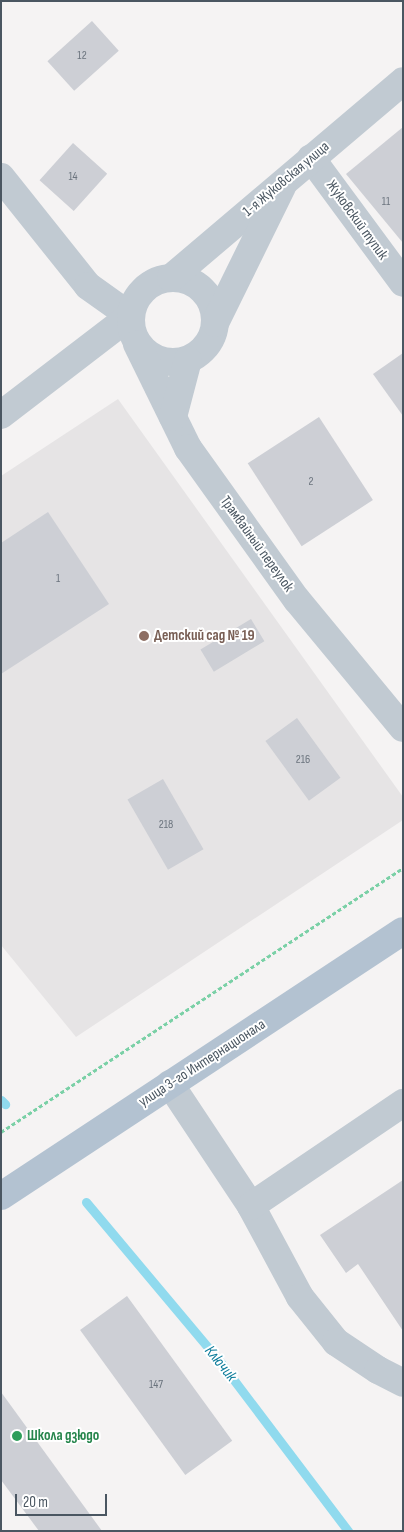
<!DOCTYPE html>
<html>
<head>
<meta charset="utf-8">
<style>
	body { margin:0 }
	#map { position:relative; width:404px; height:1532px; overflow:hidden; background:#f5f3f3; font-family:"Sofia Sans Condensed",sans-serif }
	div>[style] { position:absolute }
	[style*='--x'] { left:calc(var(--x)*1px); top:calc(var(--y)*1px); width:calc(var(--w)*1px); rotate:calc(var(--a)*1deg) }
	.education>* { inset:0; background:#e6e4e5 }
	.stream>* { height:9px; margin:-4.5px; padding:0 4.5px; transform-origin:4.5px; border-radius:4.5px; background:#90daee }
	.building>* { inset:0; background:#cdcfd5; transform-origin:0 0 }
	.path>* { height:3px; margin-top:-1.5px; transform-origin:0; background:repeating-linear-gradient(90deg,#7ad0a6 0 4px,transparent 0 6.5px) }
	.minor>* { height:28px; margin:-14px; padding:0 14px; transform-origin:14px; border-radius:14px; background:#c1cad2 }
	.minor>.ring { margin:-14px; padding:0; box-sizing:content-box; background:none; border:28px solid #c1cad2; border-radius:50% }
	.major>* { height:28px; margin:-14px; padding:0 14px; transform-origin:14px; border-radius:14px; background:#b3c2d1 }
	.dots>* { width:14px; height:14px; translate:-50% -50%; box-sizing:border-box; border:2px solid #fff; border-radius:50% }
	span { translate:-50% -50%; white-space:nowrap; text-align:center; line-height:1.15; -webkit-text-stroke:4px #fff; paint-order:stroke }
	.number-label { font-size:12px; color:#6b747e }
	.number-label span { -webkit-text-stroke-width:0 }
	.street-label { font-size:15px; color:#4a5661 }
	.education-label { font-size:15px; color:#785e54; font-weight:700 }
	.left { translate:0 -50%; text-align:left }
	.leisure-label { font-size:15px; color:#27864d; font-weight:700 }
	.water-label { font-size:16px; color:#0c7c9b; font-style:italic }
	.frame { position:absolute; inset:0; border:2px solid #4a5661; pointer-events:none }
	.scale { position:absolute; left:15px; top:1494px; width:92px; height:22px; box-sizing:border-box; border:2px solid #4a5661; border-top:0; padding-left:6px; font-size:15px; line-height:18px; white-space:nowrap; color:#4a5661; -webkit-text-stroke:4px #fff; paint-order:stroke }
</style>
</head>
<body>
<div id="map">
	<div class="education">
		<div style="clip-path:polygon(118px 399px,403px 797px,403px 820px,76px 1037px,1px 945px,1px 476px)"></div>
	</div>
	<div class="stream">
		<div style="--x:1;--y:1100;--w:6;--a:45"></div>
		<div style="--x:86;--y:1202;--w:210;--a:50"></div>
		<div style="--x:221;--y:1363;--w:211;--a:52.9"></div>
	</div>
	<div class="building">
		<div style="left:92px;top:21px;width:40px;height:60px;rotate:48deg"></div>
		<div style="clip-path:polygon(403px 127px,403px 243px,346px 174px)"></div>
		<div style="left:73px;top:143px;width:46px;height:50px;rotate:42deg"></div>
		<div style="clip-path:polygon(403px 353px,403px 416px,373px 374px)"></div>
		<div style="left:319px;top:417px;width:99px;height:85px;rotate:57deg"></div>
		<div style="clip-path:polygon(48px 512px,109px 604px,1px 674px,1px 543px)"></div>
		<div style="left:251px;top:619px;width:26px;height:59px;rotate:59deg"></div>
		<div style="left:297px;top:718px;width:74px;height:39px;rotate:54deg"></div>
		<div style="left:163px;top:779px;width:81px;height:41px;rotate:60deg"></div>
		<div style="clip-path:polygon(403px 1180px,403px 1331px,358px 1264px,346px 1273px,320px 1235px)"></div>
		<div style="left:127px;top:1296px;width:179px;height:58px;rotate:54deg"></div>
		<div style="clip-path:polygon(1px 1392px,102px 1531px,39px 1531px,1px 1480px)"></div>
	</div>
	<div class="path">
		<div style="--x:1;--y:1132;--w:481;--a:-33.3"></div>
	</div>
	<div class="minor">
		<div style="--x:311;--y:158;--w:155;--a:53.6"></div>
		<div style="--x:1;--y:177;--w:139;--a:51.4"></div>
		<div style="--x:88;--y:286;--w:52;--a:35.5"></div>
		<div style="--x:130;--y:316;--w:163;--a:142.5"></div>
		<div class="ring" style="left:131px;top:278px;width:56px;height:56px"></div>
		<div style="--x:171;--y:278;--w:304;--a:-40.3"></div>
		<div style="--x:215;--y:323;--w:152;--a:-63.8"></div>
		<div style="--x:137;--y:344;--w:116;--a:63.9"></div>
		<div style="--x:188;--y:448;--w:187;--a:54.4"></div>
		<div style="--x:297;--y:600;--w:166;--a:50.4"></div>
		<div style="--x:173;--y:417;--w:59;--a:-75.3"></div>
		<div style="--x:170;--y:1084;--w:146;--a:56.4"></div>
		<div style="--x:251;--y:1206;--w:103;--a:61.7"></div>
		<div style="--x:300;--y:1297;--w:58;--a:51.3"></div>
		<div style="--x:336;--y:1342;--w:50;--a:33.7"></div>
		<div style="--x:378;--y:1370;--w:28;--a:27"></div>
		<div style="--x:251;--y:1206;--w:184;--a:-34.1"></div>
	</div>
	<div class="major">
		<div style="--x:1;--y:1196;--w:481;--a:-33.4"></div>
	</div>
	<div class="dots">
		<div style="left:144px;top:636px;background:#8d6e63"></div>
		<div style="left:17px;top:1436px;background:#2e9e5b"></div>
	</div>
	<div class="number-label">
		<span style="left:82px;top:56px">12</span>
		<span style="left:73px;top:177px">14</span>
		<span style="left:386px;top:202px">11</span>
		<span style="left:311px;top:482px">2</span>
		<span style="left:58px;top:579px">1</span>
		<span style="left:303px;top:760px">216</span>
		<span style="left:166px;top:825px">218</span>
		<span style="left:156px;top:1385px">147</span>
	</div>
	<div class="street-label">
		<span style="left:286px;top:179px;rotate:-40deg">1-я Жуковская улица</span>
		<span style="left:357px;top:220px;rotate:54deg">Жуковский тупик</span>
		<span style="left:257px;top:544px;rotate:54deg">Трамвайный переулок</span>
		<span style="left:202px;top:1063px;rotate:-33deg">улица 3-го Интернационала</span>
	</div>
	<div class="education-label">
		<span class="left" style="left:154px;top:636px">Детский сад № 19</span>
	</div>
	<div class="leisure-label">
		<span class="left" style="left:27px;top:1436px">Школа дзюдо</span>
	</div>
	<div class="water-label">
		<span style="left:220px;top:1364px;rotate:51deg">Ключик</span>
	</div>
	<div class="frame"></div>
	<div class="scale">20 m</div>
</div>
</body>
</html>
